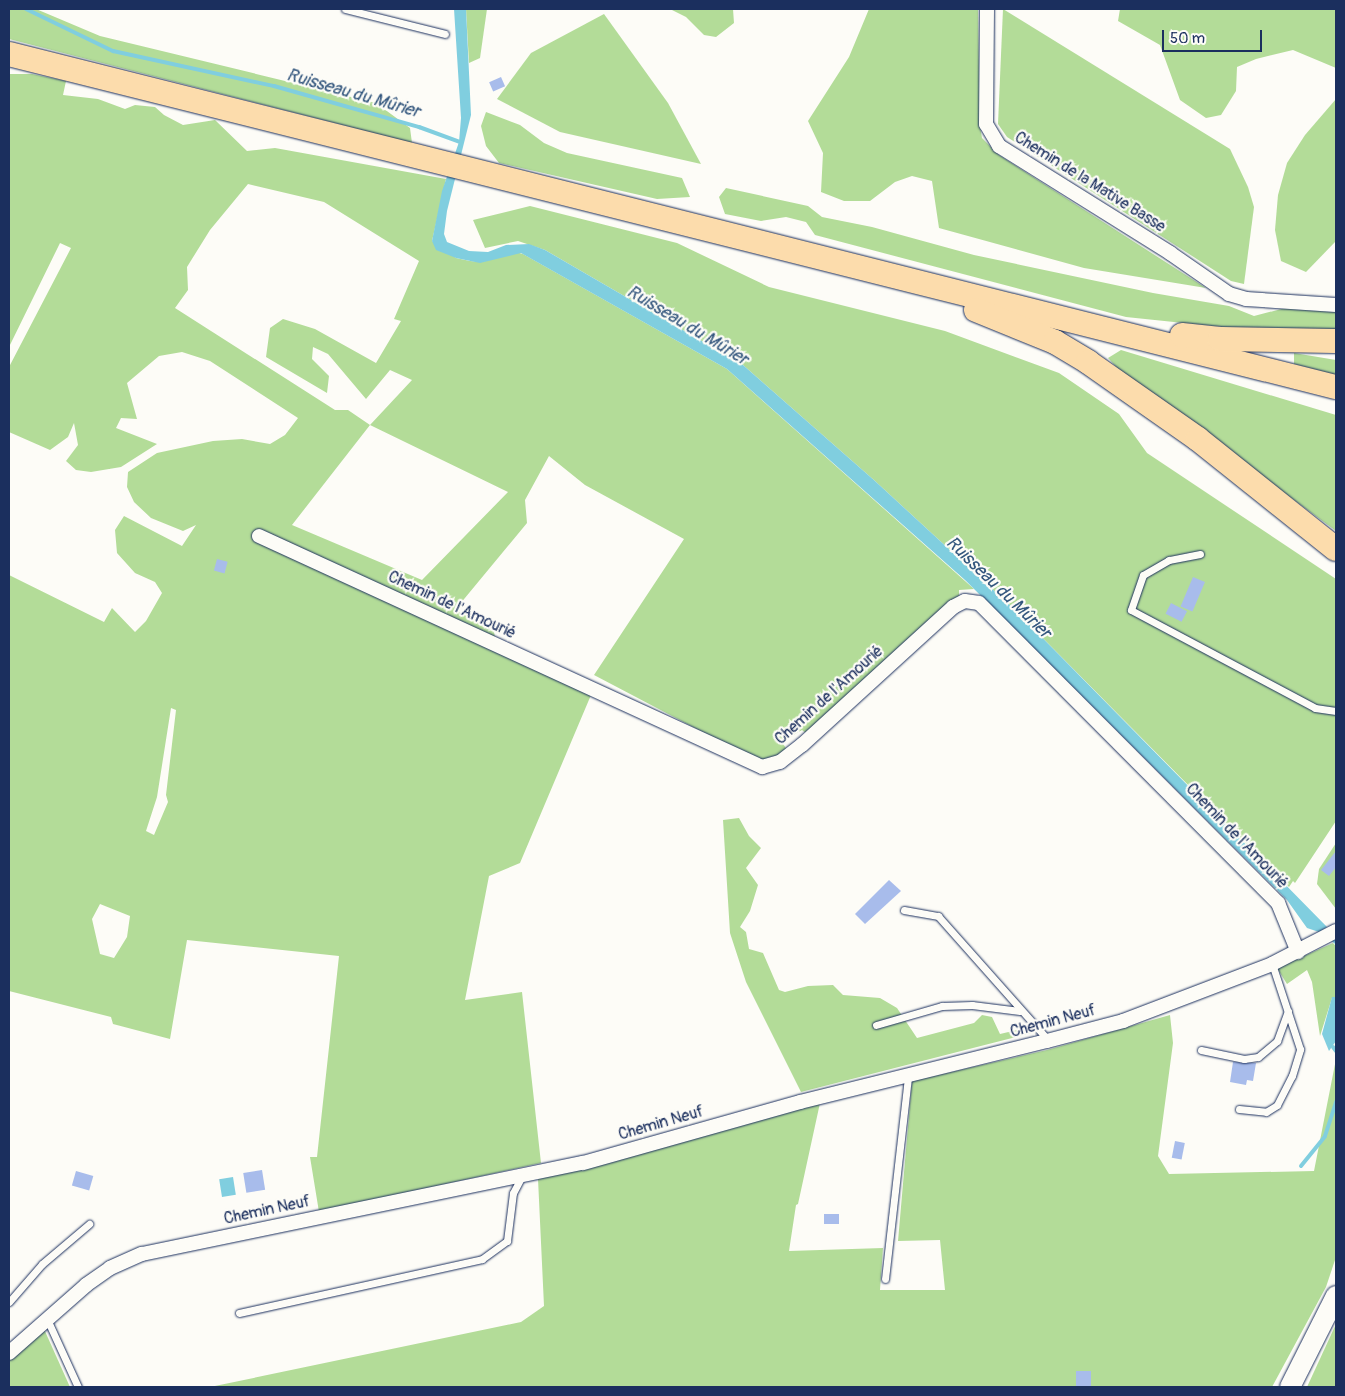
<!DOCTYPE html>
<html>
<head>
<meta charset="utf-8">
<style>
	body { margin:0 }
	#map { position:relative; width:1345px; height:1396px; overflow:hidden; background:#fdfcf7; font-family:Pangolin,sans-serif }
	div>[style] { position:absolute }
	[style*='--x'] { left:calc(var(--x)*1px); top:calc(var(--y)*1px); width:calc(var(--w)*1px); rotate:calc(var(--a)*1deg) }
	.green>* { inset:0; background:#b3dc98 }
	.water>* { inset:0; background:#80cedf; transform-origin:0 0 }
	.stream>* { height:4px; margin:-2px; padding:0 2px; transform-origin:2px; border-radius:2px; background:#80cedf }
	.building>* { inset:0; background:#a8bceb; transform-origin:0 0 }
	.roads { filter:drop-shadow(0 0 1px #1b2f5e) drop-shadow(0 0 1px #1b2f5e) }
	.service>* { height:7px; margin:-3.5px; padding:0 3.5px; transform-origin:3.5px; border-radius:3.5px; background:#fdfcf7 }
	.minor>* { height:14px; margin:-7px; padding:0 7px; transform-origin:7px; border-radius:7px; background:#fdfcf7 }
	.secondary>* { height:20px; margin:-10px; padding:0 10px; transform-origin:10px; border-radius:10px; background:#fdfcf7 }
	.trunk>* { height:24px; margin:-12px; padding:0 12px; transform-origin:12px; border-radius:12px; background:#fcdcac }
	span { translate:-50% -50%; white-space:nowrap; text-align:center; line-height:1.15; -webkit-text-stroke:4.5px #fdfcf7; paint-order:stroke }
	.street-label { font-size:16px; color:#1b2f5e }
	.water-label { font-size:18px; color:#34577e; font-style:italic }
	.frame { position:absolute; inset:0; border:10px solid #1b2f5e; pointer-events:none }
	.scale { position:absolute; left:1162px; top:30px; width:100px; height:22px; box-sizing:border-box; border:2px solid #1b2f5e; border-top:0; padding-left:6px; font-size:15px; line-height:18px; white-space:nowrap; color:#1b2f5e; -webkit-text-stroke:4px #fdfcf7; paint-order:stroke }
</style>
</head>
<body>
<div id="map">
	<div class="green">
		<div style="clip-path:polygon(9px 9px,36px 9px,100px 36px,376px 103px,410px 128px,412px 143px,9px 39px)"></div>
		<div style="clip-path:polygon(466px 9px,487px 9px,480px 58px,469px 63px)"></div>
		<div style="clip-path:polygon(670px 9px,733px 9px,734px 23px,716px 37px,704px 35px,686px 17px)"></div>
		<div style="clip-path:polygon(869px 9px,978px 9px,980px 126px,982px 138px,999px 155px,1206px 288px,1084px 268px,939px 228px,932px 181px,912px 176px,895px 182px,870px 201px,844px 201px,821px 192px,823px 153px,808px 121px,849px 57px)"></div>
		<div style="clip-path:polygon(1003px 9px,1230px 149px,1248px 187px,1254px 207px,1244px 284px,1231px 281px,1007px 137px,998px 124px)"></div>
		<div style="clip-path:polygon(1120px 9px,1336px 9px,1336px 68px,1293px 50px,1256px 59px,1237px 67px,1236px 91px,1221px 115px,1206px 118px,1180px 100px,1160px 45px,1118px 21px)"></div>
		<div style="clip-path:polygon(604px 14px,668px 103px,701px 164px,560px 132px,497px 99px,531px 53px)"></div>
		<div style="clip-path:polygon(evenodd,9px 74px,32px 74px,66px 81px,63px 95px,98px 99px,125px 109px,135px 105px,155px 107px,164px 115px,183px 125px,215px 120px,247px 151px,275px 148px,446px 179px,432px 241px,456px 258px,470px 261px,482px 262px,516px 252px,523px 254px,727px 369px,974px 589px,959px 590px,959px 597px,807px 734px,802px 730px,782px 742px,787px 750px,779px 758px,766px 761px,750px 757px,594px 675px,684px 539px,585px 485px,549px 456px,525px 500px,527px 523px,455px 610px,493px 628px,498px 649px,591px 695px,520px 863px,489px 876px,465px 1000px,522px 992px,541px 1163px,319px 1212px,310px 1157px,317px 1157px,339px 956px,187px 940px,170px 1039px,113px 1024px,111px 1017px,9px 991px,9px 575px,104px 622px,112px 608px,135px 632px,146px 621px,162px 593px,155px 582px,135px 573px,117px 553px,115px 530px,124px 516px,182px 546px,196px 525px,183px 531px,151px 518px,134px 502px,127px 487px,128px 472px,157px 453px,213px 441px,242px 439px,270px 444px,285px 435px,298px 418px,210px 361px,182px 352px,159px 356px,127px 383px,137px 419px,121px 418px,116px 428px,157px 444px,121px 467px,91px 472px,76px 470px,66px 461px,78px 445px,74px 423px,68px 437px,50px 450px,9px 432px,9px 367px,71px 248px,60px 243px,9px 347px,9px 74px,248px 184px,324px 202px,419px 261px,394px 319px,401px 321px,376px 363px,315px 329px,283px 319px,270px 328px,266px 357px,327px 393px,329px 376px,312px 359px,313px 347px,328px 354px,366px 399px,390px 370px,412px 380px,370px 425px,348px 410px,335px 410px,175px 308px,188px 290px,187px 267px,210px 230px,248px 184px,9px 74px,370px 425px,508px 492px,422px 580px,292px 525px,370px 425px,9px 74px,171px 708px,176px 710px,166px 795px,168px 802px,154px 835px,146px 831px,157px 797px,171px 708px,9px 74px,100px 904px,130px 916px,127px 937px,114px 958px,100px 954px,92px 919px,100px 904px)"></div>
		<div style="clip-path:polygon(1336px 99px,1336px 241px,1306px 272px,1281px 261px,1275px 230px,1278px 195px,1287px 163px,1305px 135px)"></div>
		<div style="clip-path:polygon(486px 112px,520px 125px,544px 143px,567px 153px,682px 178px,690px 197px,657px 199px,499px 163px,486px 146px,481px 126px)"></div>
		<div style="clip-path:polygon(726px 188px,808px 206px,822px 217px,872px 227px,974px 255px,1153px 293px,1229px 306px,1254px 316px,1289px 307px,1336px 310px,1336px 329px,1290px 334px,1126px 317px,815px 235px,806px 222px,786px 217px,761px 221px,725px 214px,719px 197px)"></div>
		<div style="clip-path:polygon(530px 206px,677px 243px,769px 287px,945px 331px,1059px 373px,1119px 414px,1147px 453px,1336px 579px,1336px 821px,1295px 883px,1293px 881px,1289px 887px,1014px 609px,875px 481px,743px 365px,545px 250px,518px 241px,485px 248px,473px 220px)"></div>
		<div style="clip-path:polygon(1121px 350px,1336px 415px,1336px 531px,1121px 372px,1108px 358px)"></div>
		<div style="clip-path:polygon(1294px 353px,1336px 360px,1336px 375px,1294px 364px)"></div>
		<div style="clip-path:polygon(739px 818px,749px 836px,761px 848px,746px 868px,758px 885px,750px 911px,740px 927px,746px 932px,749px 949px,763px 953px,779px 990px,785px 992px,808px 986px,833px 985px,843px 995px,880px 998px,897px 1008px,917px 1038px,974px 1023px,982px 1015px,992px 1017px,1000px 1034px,1029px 1027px,1032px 1033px,801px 1092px,746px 982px,730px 933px,723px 820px)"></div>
		<div style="clip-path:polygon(1336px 843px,1336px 909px,1317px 884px,1319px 869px)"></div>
		<div style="clip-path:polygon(1333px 943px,1336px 946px,1336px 997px,1332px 998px,1320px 1036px,1312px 982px,1307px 970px,1287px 984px,1277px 968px)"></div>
		<div style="clip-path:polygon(1170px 1015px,1173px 1043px,1158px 1156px,1169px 1174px,1314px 1171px,1336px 1059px,1336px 1257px,1326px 1287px,1272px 1387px,210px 1387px,521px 1322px,544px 1306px,538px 1179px,820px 1103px,798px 1204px,796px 1205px,789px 1251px,883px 1248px,880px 1290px,945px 1290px,940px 1240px,898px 1241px,912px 1081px,1047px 1050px)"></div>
		<div style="clip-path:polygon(1336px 1324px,1336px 1387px,1307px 1387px)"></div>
		<div style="clip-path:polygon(44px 1329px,70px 1387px,9px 1387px,9px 1359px)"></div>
	</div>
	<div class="water">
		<div style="clip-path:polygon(454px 9px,466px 9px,471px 115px,447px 211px,444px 234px,447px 242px,469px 251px,488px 252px,506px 245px,529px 244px,545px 250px,743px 365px,875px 481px,1014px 609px,1327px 927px,1319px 932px,1307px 928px,1287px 900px,965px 580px,727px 369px,521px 253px,480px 263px,456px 258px,436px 250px,432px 241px,442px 191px,459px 142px,461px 118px)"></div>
		<div style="clip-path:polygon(1332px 997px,1336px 997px,1336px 1041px,1329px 1051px,1322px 1034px)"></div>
		<div style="left:233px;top:1177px;width:18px;height:14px;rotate:81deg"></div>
	</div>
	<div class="stream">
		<div style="--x:26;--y:9;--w:97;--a:25.8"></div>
		<div style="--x:113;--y:51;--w:165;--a:12.3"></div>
		<div style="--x:274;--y:86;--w:151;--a:15.8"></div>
		<div style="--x:419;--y:127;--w:44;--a:20.1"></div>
		<div style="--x:1330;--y:937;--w:8;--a:40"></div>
		<div style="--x:1333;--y:1047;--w:5;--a:53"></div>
		<div style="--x:1301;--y:1166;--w:38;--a:-51"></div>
		<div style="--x:1325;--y:1136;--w:36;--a:-72"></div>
	</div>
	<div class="building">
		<div style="left:501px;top:77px;width:10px;height:13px;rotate:66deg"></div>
		<div style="left:217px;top:559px;width:11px;height:12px;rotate:15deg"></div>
		<div style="left:1193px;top:577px;width:13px;height:32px;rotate:23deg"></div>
		<div style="left:1171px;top:603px;width:18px;height:12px;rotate:27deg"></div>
		<div style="clip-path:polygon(1336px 851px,1336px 867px,1329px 876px,1321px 870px)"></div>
		<div style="clip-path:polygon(889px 880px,901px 891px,865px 924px,855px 914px)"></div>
		<div style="clip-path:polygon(1233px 1062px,1256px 1063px,1253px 1081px,1247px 1080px,1246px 1085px,1230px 1082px)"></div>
		<div style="left:1175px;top:1141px;width:10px;height:17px;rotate:11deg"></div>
		<div style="left:262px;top:1170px;width:20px;height:19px;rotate:81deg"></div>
		<div style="left:76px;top:1171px;width:18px;height:15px;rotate:16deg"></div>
		<div style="left:824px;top:1214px;width:15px;height:10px"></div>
		<div style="left:1076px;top:1371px;width:15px;height:16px"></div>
	</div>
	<div class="roads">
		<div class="service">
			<div style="--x:345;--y:9;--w:103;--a:14"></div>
			<div style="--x:1200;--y:554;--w:32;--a:169"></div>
			<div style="--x:1169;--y:560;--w:30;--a:150"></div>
			<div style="--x:1143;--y:575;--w:37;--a:109"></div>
			<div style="--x:1131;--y:610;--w:208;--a:28"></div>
			<div style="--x:1315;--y:708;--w:21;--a:8"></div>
			<div style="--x:904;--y:910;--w:35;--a:10"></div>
			<div style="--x:938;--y:916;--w:167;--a:48.4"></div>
			<div style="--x:876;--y:1025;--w:69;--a:-16.1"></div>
			<div style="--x:942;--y:1006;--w:30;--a:-2"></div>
			<div style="--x:972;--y:1005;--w:48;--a:7.1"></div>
			<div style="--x:1201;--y:1050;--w:44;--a:11.8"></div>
			<div style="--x:1244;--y:1059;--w:14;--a:-8"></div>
			<div style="--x:1258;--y:1057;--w:25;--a:-40"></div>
			<div style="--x:1277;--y:1041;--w:32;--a:-70"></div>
			<div style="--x:1239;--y:1109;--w:27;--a:6"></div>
			<div style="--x:1266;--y:1112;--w:13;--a:-32"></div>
			<div style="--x:1277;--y:1105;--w:33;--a:-63"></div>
			<div style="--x:1292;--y:1076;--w:28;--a:-73"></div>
			<div style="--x:1300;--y:1049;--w:89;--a:-108.2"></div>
			<div style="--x:885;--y:1279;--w:204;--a:-83.5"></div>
			<div style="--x:9;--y:1302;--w:50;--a:-49"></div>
			<div style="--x:42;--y:1264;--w:62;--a:-40.4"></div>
			<div style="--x:239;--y:1313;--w:249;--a:-12.5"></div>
			<div style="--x:482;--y:1259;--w:31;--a:-36"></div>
			<div style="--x:507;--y:1241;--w:48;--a:-82.9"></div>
			<div style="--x:513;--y:1193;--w:19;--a:-62"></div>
			<div style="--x:47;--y:1319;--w:75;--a:65.5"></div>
		</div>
		<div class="minor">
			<div style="--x:987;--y:9;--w:115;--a:90.5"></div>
			<div style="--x:986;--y:124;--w:26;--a:59"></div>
			<div style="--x:999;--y:146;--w:202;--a:32"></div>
			<div style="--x:1170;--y:253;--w:72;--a:34.8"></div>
			<div style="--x:1229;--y:294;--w:18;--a:16"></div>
			<div style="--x:1246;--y:299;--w:90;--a:3.8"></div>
			<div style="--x:259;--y:536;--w:554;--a:24.67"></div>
			<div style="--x:762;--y:767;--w:19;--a:-16"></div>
			<div style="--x:780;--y:762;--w:28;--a:-38"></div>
			<div style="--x:802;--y:745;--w:205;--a:-42.4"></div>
			<div style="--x:953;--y:607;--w:13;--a:-27"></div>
			<div style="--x:965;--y:601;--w:14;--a:8"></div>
			<div style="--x:979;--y:603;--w:424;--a:45.1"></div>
			<div style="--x:1278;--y:903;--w:53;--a:67.8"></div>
			<div style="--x:9;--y:1353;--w:103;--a:-41.4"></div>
			<div style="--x:86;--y:1285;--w:29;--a:-35"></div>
			<div style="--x:110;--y:1268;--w:35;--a:-24"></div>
			<div style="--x:142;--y:1254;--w:450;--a:-11.7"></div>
			<div style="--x:583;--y:1163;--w:225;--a:-15.7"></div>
			<div style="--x:800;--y:1102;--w:254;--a:-13.9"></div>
			<div style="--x:1047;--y:1041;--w:79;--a:-14.7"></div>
			<div style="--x:1123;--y:1021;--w:160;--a:-20.9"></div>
			<div style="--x:1272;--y:964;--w:72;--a:-27.3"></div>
		</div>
		<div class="secondary">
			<div style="--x:1290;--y:1387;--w:102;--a:-63.2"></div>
		</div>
		<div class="trunk">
			<div style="--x:9;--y:54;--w:1368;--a:14.09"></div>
			<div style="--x:976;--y:310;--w:85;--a:22.1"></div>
			<div style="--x:1055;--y:342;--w:39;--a:31"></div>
			<div style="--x:1088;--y:362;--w:134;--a:35"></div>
			<div style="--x:1198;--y:439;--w:176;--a:38.6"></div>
			<div style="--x:1182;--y:335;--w:38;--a:6"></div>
			<div style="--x:1220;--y:339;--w:116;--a:1"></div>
		</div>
	</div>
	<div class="street-label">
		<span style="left:1090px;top:182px;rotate:32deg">Chemin de la Mative Basse</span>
		<span style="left:452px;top:605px;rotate:25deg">Chemin de l'Amourié</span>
		<span style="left:829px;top:695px;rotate:-42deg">Chemin de l'Amourié</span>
		<span style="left:1237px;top:836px;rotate:46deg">Chemin de l'Amourié</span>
		<span style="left:1053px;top:1021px;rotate:-15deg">Chemin Neuf</span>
		<span style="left:661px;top:1123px;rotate:-16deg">Chemin Neuf</span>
		<span style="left:267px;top:1210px;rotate:-12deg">Chemin Neuf</span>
	</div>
	<div class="water-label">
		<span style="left:353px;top:94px;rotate:16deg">Ruisseau du Mûrier</span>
		<span style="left:687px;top:326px;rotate:31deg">Ruisseau du Mûrier</span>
		<span style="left:998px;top:588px;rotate:44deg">Ruisseau du Mûrier</span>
	</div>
	<div class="frame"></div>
	<div class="scale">50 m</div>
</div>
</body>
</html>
